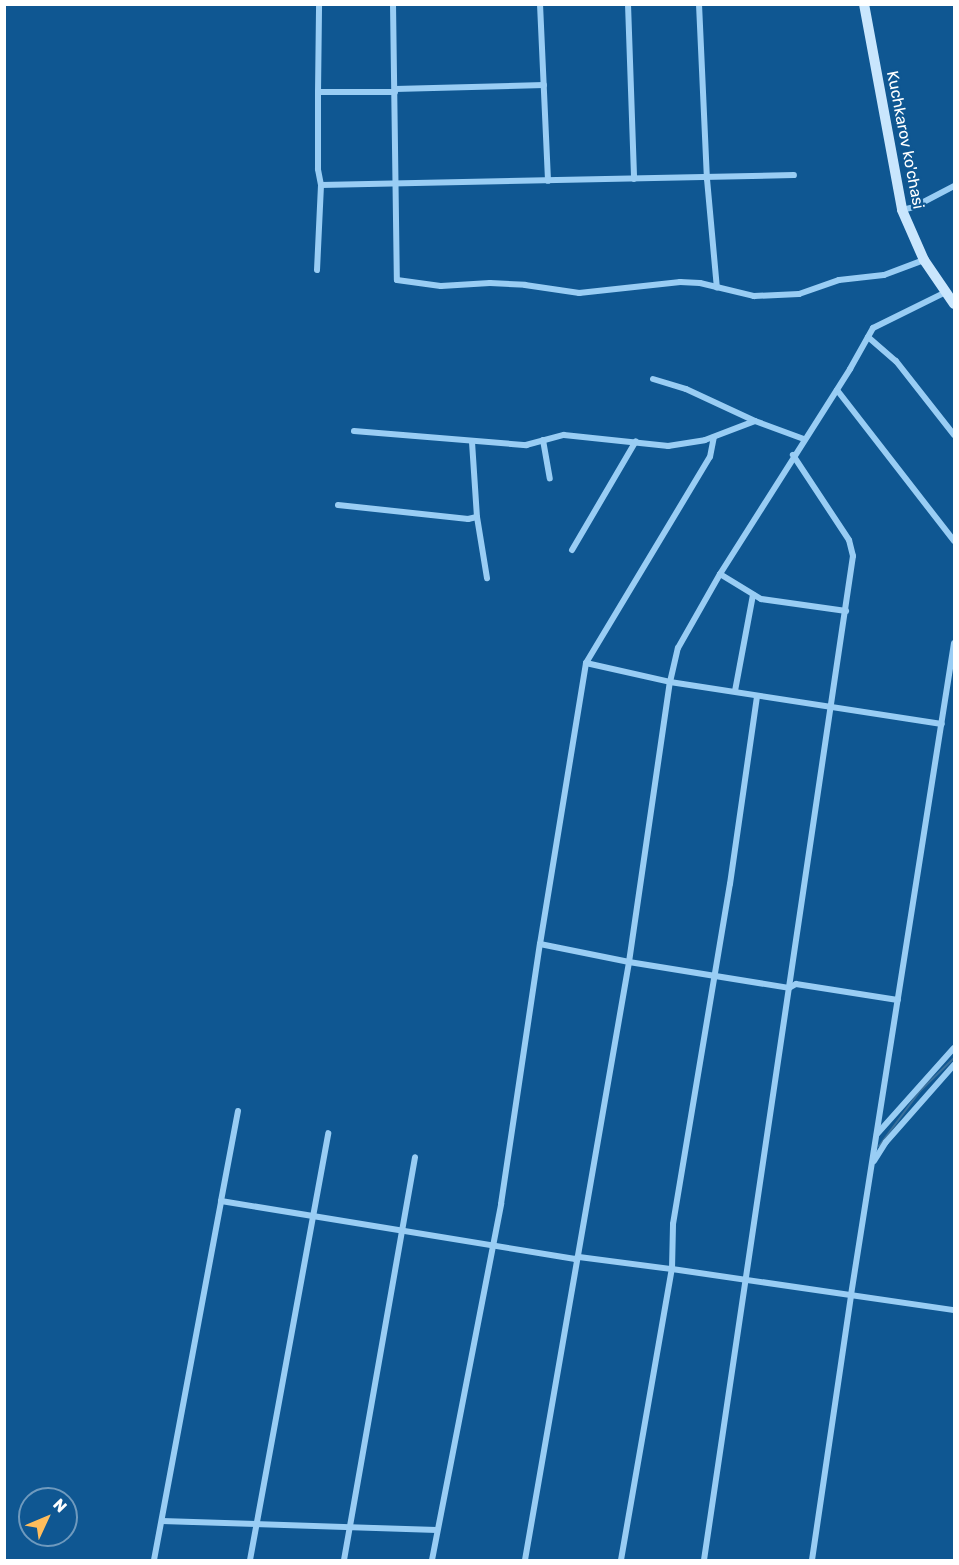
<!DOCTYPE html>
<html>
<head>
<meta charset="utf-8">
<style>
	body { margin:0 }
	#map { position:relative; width:959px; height:1565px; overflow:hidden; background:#0f5792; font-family:Rubik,sans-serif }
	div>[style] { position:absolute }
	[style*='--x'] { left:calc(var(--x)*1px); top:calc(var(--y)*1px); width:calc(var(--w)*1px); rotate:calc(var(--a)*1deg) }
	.stream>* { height:2px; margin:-1px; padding:0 1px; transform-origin:1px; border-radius:1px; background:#3a6f9a }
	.minor>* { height:6px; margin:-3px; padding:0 3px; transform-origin:3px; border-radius:3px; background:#99cdf4 }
	.secondary>* { height:10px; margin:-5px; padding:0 5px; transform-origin:5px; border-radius:5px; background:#c9e6fd }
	span { translate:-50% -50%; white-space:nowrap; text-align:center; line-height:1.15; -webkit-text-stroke:5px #0f5792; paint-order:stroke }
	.street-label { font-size:16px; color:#fff }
	.frame { position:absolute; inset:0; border:6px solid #fff; pointer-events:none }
	.north { position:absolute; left:18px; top:1487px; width:60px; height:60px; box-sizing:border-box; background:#0f5792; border:2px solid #6f9abe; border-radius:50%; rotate:46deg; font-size:16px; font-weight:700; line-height:24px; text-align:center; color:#fff }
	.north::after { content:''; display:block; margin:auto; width:21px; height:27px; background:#ffbd5c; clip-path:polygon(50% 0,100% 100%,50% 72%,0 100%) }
</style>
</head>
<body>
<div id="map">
	<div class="stream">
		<div style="--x:879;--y:1146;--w:69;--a:-53.3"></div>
		<div style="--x:920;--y:1091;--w:47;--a:-44.1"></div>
	</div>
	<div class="minor">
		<div style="--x:393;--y:4;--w:276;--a:89.2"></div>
		<div style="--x:397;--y:280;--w:44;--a:7.8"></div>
		<div style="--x:441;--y:286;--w:49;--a:-3.5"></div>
		<div style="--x:490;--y:283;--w:35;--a:3"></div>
		<div style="--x:525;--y:285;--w:55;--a:8.4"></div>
		<div style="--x:579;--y:293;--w:102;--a:-6.2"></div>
		<div style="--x:680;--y:282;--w:20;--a:3"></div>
		<div style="--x:700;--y:283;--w:56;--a:13.5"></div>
		<div style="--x:754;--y:296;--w:45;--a:-2.5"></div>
		<div style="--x:799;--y:294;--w:42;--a:-19.3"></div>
		<div style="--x:839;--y:280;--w:45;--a:-6.3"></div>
		<div style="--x:884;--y:275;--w:43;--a:-20.6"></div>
		<div style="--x:540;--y:4;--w:177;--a:87.4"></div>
		<div style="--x:628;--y:4;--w:175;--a:88"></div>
		<div style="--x:699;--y:4;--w:175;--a:87.4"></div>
		<div style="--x:707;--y:179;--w:109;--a:84.8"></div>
		<div style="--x:395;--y:89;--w:149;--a:-1.5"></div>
		<div style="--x:318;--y:92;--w:88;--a:-89.3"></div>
		<div style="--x:321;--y:185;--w:473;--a:-1.2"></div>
		<div style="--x:902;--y:210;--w:12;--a:-14"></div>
		<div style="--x:914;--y:207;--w:45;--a:-27.7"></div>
		<div style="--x:317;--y:270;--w:85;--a:-87.3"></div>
		<div style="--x:321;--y:185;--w:16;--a:-101"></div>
		<div style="--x:318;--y:169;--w:77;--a:-90"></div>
		<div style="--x:318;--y:92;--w:77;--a:0"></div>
		<div style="--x:868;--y:337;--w:37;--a:41"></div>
		<div style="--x:896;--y:361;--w:94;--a:51.9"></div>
		<div style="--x:653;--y:379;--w:34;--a:17"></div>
		<div style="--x:686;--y:389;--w:76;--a:24.9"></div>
		<div style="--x:755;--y:421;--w:52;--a:20.2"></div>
		<div style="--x:837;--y:390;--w:191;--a:52.2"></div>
		<div style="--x:354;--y:431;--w:173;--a:4.7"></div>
		<div style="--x:526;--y:445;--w:39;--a:-15"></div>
		<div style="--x:564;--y:435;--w:105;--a:6"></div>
		<div style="--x:668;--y:446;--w:37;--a:-9"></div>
		<div style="--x:705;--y:440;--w:53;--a:-20.8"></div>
		<div style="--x:543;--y:440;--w:39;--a:80"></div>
		<div style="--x:472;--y:442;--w:75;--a:86.2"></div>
		<div style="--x:477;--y:517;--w:62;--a:80.7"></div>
		<div style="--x:338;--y:505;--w:131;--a:6.1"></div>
		<div style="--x:468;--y:519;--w:9;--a:-13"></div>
		<div style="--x:572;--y:550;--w:126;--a:-59.6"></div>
		<div style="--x:720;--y:574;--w:48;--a:31.4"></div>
		<div style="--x:761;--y:599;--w:86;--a:8"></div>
		<div style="--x:586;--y:663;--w:240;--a:-59"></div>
		<div style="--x:710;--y:457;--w:20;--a:-79"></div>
		<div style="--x:735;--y:691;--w:98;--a:-79.4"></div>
		<div style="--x:540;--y:944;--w:91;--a:11.4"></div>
		<div style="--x:629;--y:962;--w:162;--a:9.2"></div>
		<div style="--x:789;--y:988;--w:8;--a:-30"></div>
		<div style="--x:796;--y:984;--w:103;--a:8.9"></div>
		<div style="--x:238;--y:1111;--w:92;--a:100.7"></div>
		<div style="--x:221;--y:1201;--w:359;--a:9.3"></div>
		<div style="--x:575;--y:1259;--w:4;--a:-27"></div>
		<div style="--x:579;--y:1257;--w:94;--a:7.4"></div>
		<div style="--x:672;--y:1269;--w:285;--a:8.3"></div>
		<div style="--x:877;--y:1134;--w:115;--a:-48.2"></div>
		<div style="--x:874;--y:1161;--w:22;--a:-58"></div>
		<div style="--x:886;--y:1142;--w:103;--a:-48.6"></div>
		<div style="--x:162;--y:1521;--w:275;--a:1.9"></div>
		<div style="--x:154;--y:1560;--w:365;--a:-79.4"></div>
		<div style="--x:250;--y:1560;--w:434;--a:-79.6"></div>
		<div style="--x:344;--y:1560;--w:409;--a:-80"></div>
		<div style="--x:432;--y:1560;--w:363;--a:-79"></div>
		<div style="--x:501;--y:1204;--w:263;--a:-81.5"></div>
		<div style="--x:540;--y:944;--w:285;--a:-80.7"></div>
		<div style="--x:586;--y:663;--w:86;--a:12.7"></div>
		<div style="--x:670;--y:682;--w:275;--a:8.8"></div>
		<div style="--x:525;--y:1560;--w:607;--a:-80.13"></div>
		<div style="--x:629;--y:962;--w:283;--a:-81.7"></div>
		<div style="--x:670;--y:682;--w:35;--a:-77"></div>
		<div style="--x:678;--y:648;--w:85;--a:-60.4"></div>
		<div style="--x:720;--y:574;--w:243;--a:-57.6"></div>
		<div style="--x:850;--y:369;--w:47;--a:-60.7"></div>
		<div style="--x:873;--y:328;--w:81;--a:-26.3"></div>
		<div style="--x:621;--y:1560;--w:295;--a:-80.1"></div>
		<div style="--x:672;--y:1269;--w:45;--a:-88.7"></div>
		<div style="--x:673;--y:1224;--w:345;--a:-80.5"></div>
		<div style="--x:730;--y:884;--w:190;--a:-81.8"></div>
		<div style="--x:704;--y:1560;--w:1015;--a:-81.56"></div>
		<div style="--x:853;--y:556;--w:16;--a:-104"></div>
		<div style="--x:849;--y:540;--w:102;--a:-123.4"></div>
		<div style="--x:812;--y:1560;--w:268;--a:-81.6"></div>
		<div style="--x:851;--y:1295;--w:660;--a:-81.02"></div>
	</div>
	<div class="secondary">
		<div style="--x:864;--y:4;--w:209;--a:79.5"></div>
		<div style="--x:902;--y:210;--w:55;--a:66.3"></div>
		<div style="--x:924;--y:260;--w:53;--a:55.7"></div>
	</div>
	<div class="street-label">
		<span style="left:905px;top:140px;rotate:79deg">Kuchkarov ko'chasi</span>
	</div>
	<div class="frame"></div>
	<div class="north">N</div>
</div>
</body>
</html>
